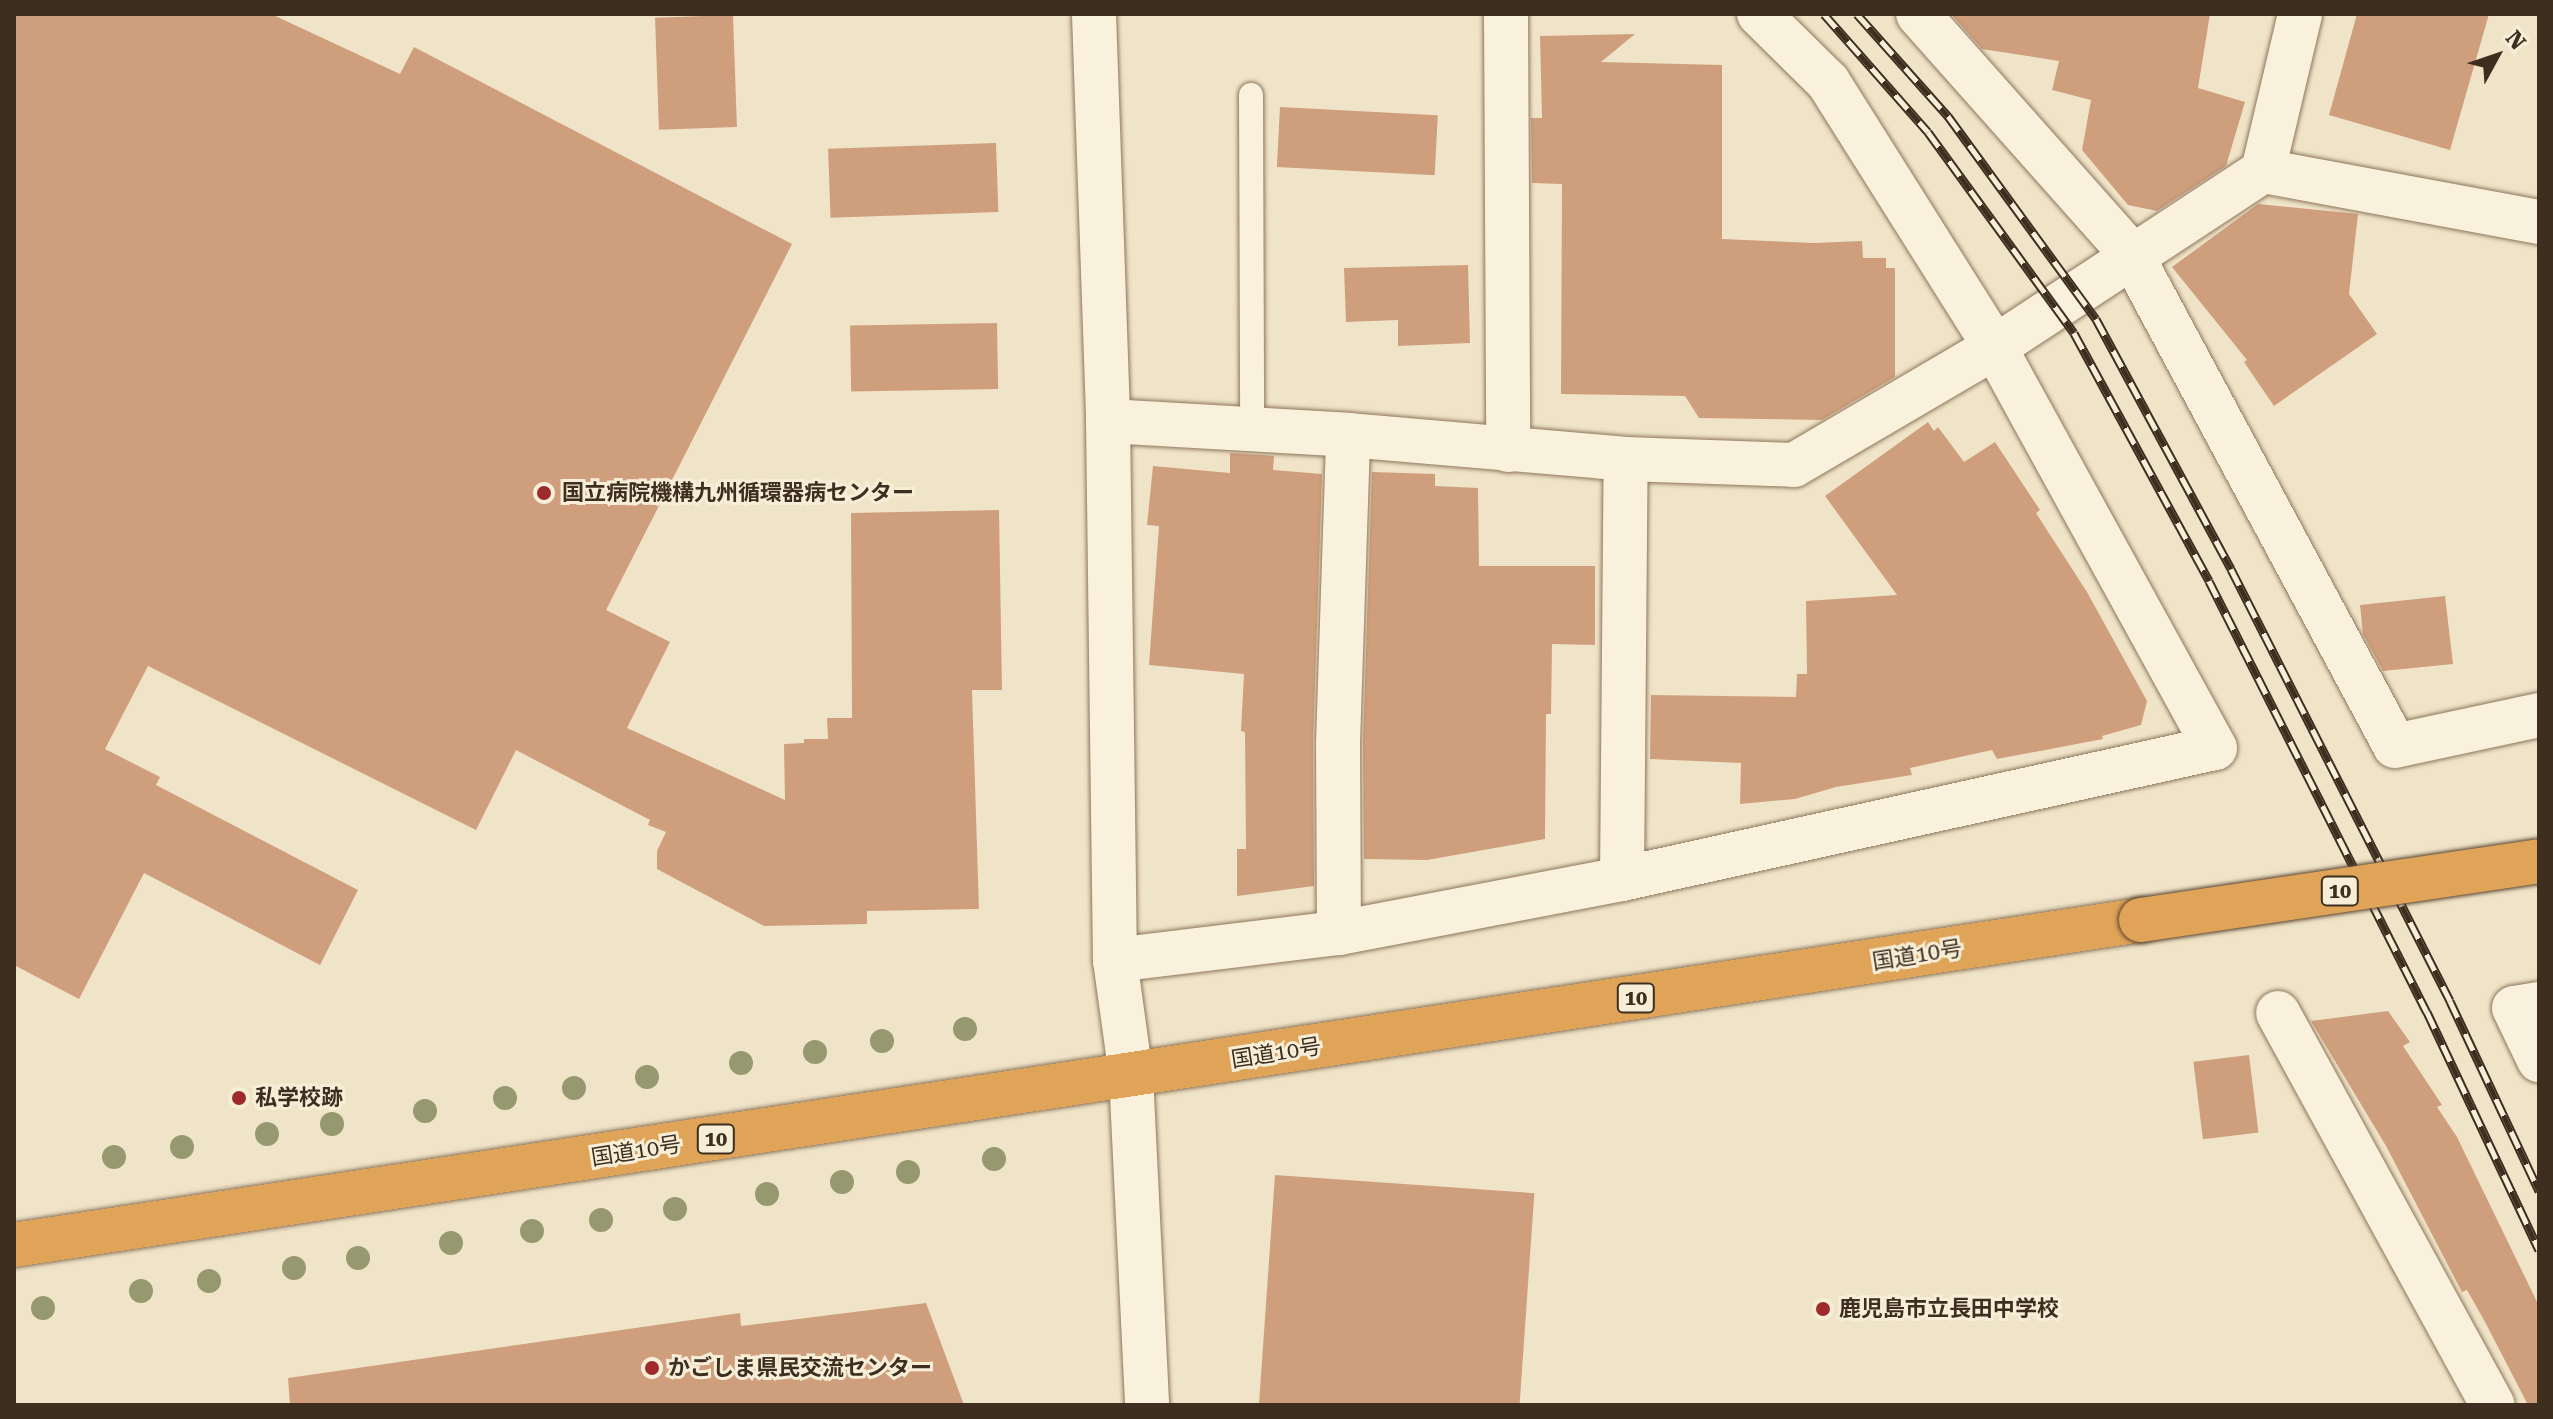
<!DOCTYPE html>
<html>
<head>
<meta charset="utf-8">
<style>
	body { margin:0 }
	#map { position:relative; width:2553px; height:1419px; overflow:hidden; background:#f0e4c8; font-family:"Roboto Serif","Noto Sans JP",serif }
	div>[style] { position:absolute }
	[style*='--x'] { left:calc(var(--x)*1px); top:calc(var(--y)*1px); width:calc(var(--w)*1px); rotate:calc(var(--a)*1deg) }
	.building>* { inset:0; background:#cf9f7d; transform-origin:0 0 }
	.roads { filter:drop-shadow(0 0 2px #8d765c) drop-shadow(0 0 2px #8d765c) }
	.lane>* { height:24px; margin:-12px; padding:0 12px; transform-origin:12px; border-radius:12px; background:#faf1dc }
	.street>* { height:44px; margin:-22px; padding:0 22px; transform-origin:22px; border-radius:22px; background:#faf1dc }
	.secondary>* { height:44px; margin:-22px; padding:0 22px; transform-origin:22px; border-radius:22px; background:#faf1dc }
	.highway>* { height:44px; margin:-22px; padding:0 22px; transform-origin:22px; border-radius:22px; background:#e0a458 }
	.rail>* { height:9px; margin-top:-4.5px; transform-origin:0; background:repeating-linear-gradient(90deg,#f7eed8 0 18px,#3d2e20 0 36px); box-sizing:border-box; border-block:2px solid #3d2e20 }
	.bridges { filter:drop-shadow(0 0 2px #5b4430) drop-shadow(0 0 2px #5b4430) }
	.highway-bridge>* { height:44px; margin:-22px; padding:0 22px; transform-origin:22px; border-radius:22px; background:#e0a458 }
	.trees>* { width:24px; height:24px; margin:-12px; border-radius:50%; background:#96986f }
	.dots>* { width:22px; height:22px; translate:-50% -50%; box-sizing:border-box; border:4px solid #f7eed8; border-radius:50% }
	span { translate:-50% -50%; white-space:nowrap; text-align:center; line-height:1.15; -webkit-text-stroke:6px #f7eed8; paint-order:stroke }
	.shield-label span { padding:2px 6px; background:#f7eed8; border:2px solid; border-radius:6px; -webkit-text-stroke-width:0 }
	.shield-label { font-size:20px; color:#3d2e20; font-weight:700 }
	.poi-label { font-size:22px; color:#3d2e20; font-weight:700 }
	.left { translate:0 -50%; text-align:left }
	.street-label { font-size:22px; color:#3d2e20 }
	.frame { position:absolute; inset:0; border:16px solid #3d2e20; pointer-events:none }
	.north { position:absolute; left:2457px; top:16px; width:80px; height:80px; -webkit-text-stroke:6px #f7eed8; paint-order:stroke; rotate:50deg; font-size:22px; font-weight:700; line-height:32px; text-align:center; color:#3d2e20 }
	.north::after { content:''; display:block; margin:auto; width:28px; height:36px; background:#3d2e20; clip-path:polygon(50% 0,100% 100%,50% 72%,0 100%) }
</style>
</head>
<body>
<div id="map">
	<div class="building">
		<div style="clip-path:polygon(14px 14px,271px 14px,400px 74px,414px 47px,792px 244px,606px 610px,670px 642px,627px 728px,785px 800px,784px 744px,804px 743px,804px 739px,828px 739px,827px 718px,852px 718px,851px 513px,999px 510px,1002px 690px,972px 690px,979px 909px,867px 911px,867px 924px,764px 926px,657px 869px,657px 851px,666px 832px,648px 825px,650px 820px,516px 750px,476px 830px,148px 666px,105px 749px,160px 777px,156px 785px,358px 890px,320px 965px,144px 873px,79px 999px,14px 965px)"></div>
		<div style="clip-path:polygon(1951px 14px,2210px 14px,2198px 88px,2245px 102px,2226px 166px,2157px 211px,2128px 205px,2082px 150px,2091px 100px,2052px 90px,2059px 61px,1982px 49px)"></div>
		<div style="clip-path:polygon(2357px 14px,2489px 14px,2450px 150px,2329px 115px)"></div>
		<div style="left:733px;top:15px;width:112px;height:78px;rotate:88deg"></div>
		<div style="clip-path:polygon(1635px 34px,1601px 62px,1722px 65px,1722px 239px,1814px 243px,1862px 241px,1863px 258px,1886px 258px,1886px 268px,1895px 268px,1895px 377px,1822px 420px,1699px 418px,1685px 396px,1561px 394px,1562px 184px,1532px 183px,1531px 118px,1542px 118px,1540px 36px)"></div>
		<div style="left:1280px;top:107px;width:158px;height:60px;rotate:3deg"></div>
		<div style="left:996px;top:143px;width:69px;height:168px;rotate:88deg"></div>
		<div style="clip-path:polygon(2258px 204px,2358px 214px,2349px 294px,2377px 334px,2274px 406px,2244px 362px,2247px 360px,2172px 267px)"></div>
		<div style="clip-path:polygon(1468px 265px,1470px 343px,1398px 346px,1398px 320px,1346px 322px,1344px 268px)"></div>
		<div style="left:997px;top:323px;width:66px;height:147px;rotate:89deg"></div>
		<div style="clip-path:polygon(1928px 422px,1934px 431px,1938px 427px,1964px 462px,1995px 442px,2040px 510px,2036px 513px,2087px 592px,2147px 701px,2141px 725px,2102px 736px,2103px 739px,1997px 759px,1992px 750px,1910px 768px,1912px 775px,1836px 787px,1795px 799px,1740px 804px,1741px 763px,1650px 759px,1651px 695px,1796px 697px,1797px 674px,1807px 674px,1806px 601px,1897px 595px,1825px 496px)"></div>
		<div style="clip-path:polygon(1230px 453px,1274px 456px,1273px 470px,1322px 474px,1313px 743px,1314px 886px,1237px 896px,1237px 849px,1246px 849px,1245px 732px,1241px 731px,1244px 674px,1149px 665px,1159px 526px,1147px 525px,1153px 466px,1230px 473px)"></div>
		<div style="clip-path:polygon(1372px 472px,1435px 474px,1435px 486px,1478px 488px,1479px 566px,1595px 566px,1595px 645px,1552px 644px,1551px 714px,1546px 714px,1545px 839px,1427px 860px,1364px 859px,1363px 743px)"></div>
		<div style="clip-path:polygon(2445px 596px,2453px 664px,2383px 671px,2363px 634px,2360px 605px)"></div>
		<div style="clip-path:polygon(2388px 1011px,2410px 1042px,2403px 1046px,2442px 1105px,2437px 1107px,2457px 1137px,2539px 1306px,2539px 1405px,2528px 1405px,2485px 1322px,2467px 1290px,2462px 1292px,2386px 1146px,2311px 1021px)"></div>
		<div style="left:2249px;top:1055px;width:78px;height:56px;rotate:83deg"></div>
		<div style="left:1275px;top:1175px;width:260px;height:230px;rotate:4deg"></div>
		<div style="clip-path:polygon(926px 1303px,964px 1405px,290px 1405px,288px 1378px,740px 1313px,741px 1326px)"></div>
	</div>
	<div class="roads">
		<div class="lane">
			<div style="--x:1251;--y:95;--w:334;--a:89.8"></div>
		</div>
		<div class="street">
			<div style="--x:1094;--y:14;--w:407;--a:88"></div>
			<div style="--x:1108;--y:421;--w:539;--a:89.26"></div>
			<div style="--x:1115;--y:960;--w:116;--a:82.1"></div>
			<div style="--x:1506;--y:14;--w:436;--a:89.7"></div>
			<div style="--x:1918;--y:14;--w:321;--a:48.4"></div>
			<div style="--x:2131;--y:254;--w:558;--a:61.78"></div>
			<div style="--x:2395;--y:746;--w:147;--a:-12.1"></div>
			<div style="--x:2263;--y:171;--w:161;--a:-76.7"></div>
			<div style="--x:1108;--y:421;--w:240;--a:3.3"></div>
			<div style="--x:1348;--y:435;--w:279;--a:4.9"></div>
			<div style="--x:1626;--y:459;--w:168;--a:2"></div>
			<div style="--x:1794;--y:465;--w:233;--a:-30.4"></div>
			<div style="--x:1995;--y:347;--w:321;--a:-33.3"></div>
			<div style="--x:2263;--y:171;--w:281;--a:10.5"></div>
			<div style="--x:1622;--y:879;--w:420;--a:-89.5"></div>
			<div style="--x:1339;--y:933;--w:190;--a:-90.3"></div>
			<div style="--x:1338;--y:743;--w:308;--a:-88.1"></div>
			<div style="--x:1115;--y:960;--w:226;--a:-6.9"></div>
			<div style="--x:1339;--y:933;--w:288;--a:-10.8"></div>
			<div style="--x:1622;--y:879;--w:607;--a:-12.46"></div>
			<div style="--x:2215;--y:748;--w:457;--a:-118.8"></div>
			<div style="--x:1995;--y:347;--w:313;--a:-122.2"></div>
			<div style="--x:1828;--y:82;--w:97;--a:-135.4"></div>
			<div style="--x:2539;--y:1004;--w:25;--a:171"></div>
			<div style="--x:2514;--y:1008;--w:58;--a:64.3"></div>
			<div style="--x:2278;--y:1013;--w:447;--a:61.3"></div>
		</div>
		<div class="secondary">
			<div style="--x:1131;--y:1075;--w:330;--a:87.2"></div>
		</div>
		<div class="highway">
			<div style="--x:14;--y:1245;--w:2152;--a:-8.69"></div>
		</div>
	</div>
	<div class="rail">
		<div style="--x:1824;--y:14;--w:157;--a:48.6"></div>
		<div style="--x:1928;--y:132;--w:248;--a:54"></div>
		<div style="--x:2074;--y:333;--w:282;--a:61.4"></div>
		<div style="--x:2209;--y:581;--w:483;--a:63.2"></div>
		<div style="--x:2427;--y:1012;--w:263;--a:64.8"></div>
		<div style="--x:1857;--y:14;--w:137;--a:48.3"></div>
		<div style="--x:1948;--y:116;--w:251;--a:53.9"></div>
		<div style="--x:2096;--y:319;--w:284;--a:61.6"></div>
		<div style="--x:2231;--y:569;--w:484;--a:63.1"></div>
		<div style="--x:2450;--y:1001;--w:210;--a:64.9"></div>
	</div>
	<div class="bridges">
		<div class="highway-bridge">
			<div style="--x:2141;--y:920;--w:402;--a:-8.4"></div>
		</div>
	</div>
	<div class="trees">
		<div style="left:965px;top:1029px"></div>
		<div style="left:882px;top:1041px"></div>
		<div style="left:815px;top:1052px"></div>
		<div style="left:741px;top:1063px"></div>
		<div style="left:647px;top:1077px"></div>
		<div style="left:574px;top:1088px"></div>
		<div style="left:505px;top:1098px"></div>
		<div style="left:425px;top:1111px"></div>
		<div style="left:332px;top:1124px"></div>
		<div style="left:267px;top:1134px"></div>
		<div style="left:182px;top:1147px"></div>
		<div style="left:114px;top:1157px"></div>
		<div style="left:994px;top:1159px"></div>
		<div style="left:908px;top:1172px"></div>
		<div style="left:842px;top:1182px"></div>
		<div style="left:767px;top:1194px"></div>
		<div style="left:675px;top:1209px"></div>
		<div style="left:601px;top:1220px"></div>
		<div style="left:532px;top:1231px"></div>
		<div style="left:451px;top:1243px"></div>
		<div style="left:358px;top:1258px"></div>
		<div style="left:294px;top:1268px"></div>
		<div style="left:209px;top:1281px"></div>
		<div style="left:141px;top:1291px"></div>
		<div style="left:43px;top:1308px"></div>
	</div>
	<div class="dots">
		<div style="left:544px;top:493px;background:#9e2a2b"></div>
		<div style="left:239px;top:1098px;background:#9e2a2b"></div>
		<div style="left:1823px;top:1309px;background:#9e2a2b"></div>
		<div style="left:652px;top:1368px;background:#9e2a2b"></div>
	</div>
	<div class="shield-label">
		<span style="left:2340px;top:891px">10</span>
		<span style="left:1636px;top:998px">10</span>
		<span style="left:716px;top:1139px">10</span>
	</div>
	<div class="poi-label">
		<span class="left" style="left:562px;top:493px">国立病院機構九州循環器病センター</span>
		<span class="left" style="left:255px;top:1098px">私学校跡</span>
		<span class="left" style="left:1839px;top:1309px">鹿児島市立長田中学校</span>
		<span class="left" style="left:668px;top:1368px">かごしま県民交流センター</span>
	</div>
	<div class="street-label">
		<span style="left:1917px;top:955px;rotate:-9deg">国道10号</span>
		<span style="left:1276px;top:1053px;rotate:-9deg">国道10号</span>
		<span style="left:636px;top:1151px;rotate:-9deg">国道10号</span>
	</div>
	<div class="frame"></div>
	<div class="north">N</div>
</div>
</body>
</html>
